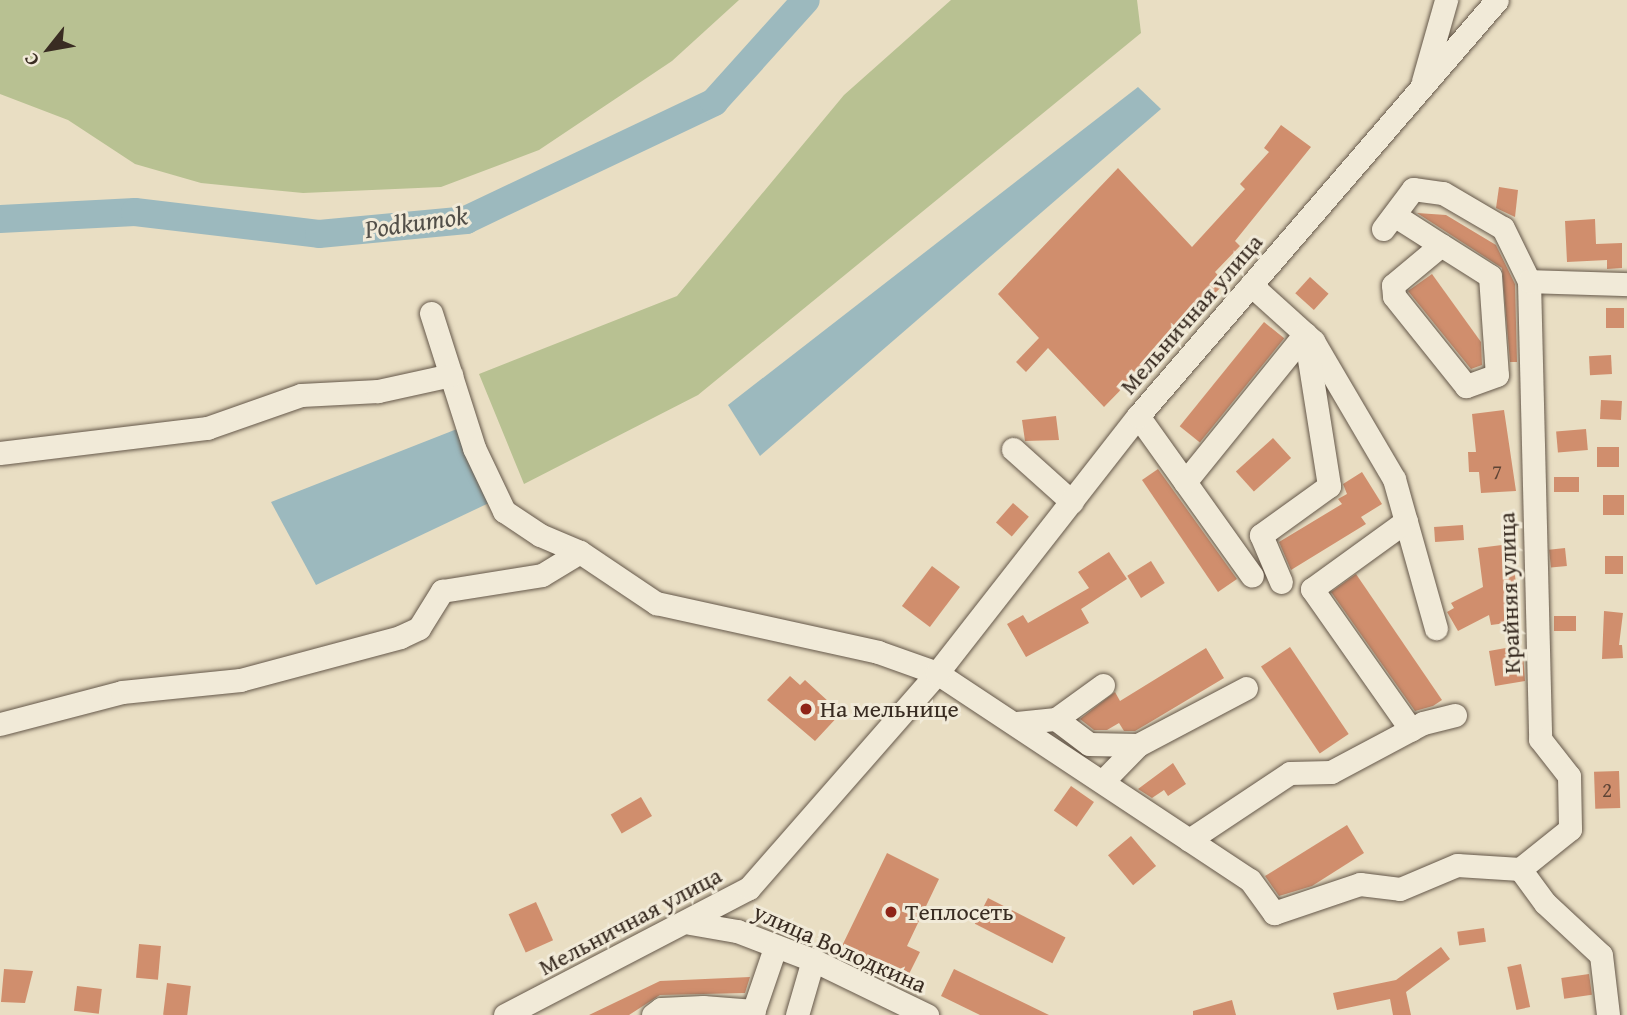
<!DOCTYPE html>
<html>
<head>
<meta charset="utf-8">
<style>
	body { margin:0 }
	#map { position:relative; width:1627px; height:1015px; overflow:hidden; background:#e9dec3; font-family:"Gentium Book Plus",serif }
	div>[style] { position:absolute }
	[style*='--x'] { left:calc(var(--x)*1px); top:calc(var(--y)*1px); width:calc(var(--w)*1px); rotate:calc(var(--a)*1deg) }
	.green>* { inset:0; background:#b8c192 }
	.water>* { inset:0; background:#9cb9be }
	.river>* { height:28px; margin:-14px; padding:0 14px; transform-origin:14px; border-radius:14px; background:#9cb9be }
	.building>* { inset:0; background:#d08e6d; transform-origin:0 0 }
	.roads { filter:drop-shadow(0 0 2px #65584a) drop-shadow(0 0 2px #65584a) }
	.minor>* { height:23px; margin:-11.5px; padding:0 11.5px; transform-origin:11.5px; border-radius:11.5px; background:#f1ead8 }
	.dots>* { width:19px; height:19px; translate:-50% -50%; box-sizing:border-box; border:4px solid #f1ead8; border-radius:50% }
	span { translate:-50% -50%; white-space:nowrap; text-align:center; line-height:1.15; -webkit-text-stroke:6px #f1ead8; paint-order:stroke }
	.number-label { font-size:21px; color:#5f4435 }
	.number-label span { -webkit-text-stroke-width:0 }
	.street-label { font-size:24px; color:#392c22 }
	.poi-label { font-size:24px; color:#392c22 }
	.left { translate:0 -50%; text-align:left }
	.water-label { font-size:26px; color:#524f49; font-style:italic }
	.north { position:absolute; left:14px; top:14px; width:70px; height:70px; -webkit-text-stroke:5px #f1ead8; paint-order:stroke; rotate:239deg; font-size:19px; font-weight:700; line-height:28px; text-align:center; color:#392c22 }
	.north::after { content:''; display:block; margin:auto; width:24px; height:32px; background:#392c22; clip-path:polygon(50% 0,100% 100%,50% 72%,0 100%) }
</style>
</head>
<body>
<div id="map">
	<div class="green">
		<div style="clip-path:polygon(0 0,739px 0,672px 61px,539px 150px,441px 187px,303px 193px,201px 183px,135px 164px,68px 120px,0 94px)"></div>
		<div style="clip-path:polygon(951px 0,1137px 0,1141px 33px,698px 395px,524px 484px,479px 374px,677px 296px,844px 95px)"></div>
	</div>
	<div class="water">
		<div style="clip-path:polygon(1138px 87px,1161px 109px,760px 456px,728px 405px)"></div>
		<div style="clip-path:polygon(457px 429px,491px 502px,316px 585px,271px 502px)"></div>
	</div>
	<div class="river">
		<div style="--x:0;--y:219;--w:135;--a:-3"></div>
		<div style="--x:135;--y:212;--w:185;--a:6.8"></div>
		<div style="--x:319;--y:234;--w:148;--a:-5.4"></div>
		<div style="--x:466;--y:220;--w:275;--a:-25.4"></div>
		<div style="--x:714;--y:102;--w:137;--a:-48"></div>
	</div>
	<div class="building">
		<div style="clip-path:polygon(1281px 125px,1311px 147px,1235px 241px,1240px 246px,1215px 272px,1225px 283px,1104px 407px,1048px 348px,1026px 372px,1016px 362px,1039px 338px,998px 294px,1118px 168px,1192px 247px,1245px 189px,1240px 184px,1269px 152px,1264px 148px)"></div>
		<div style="clip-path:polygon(1499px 187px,1518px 190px,1515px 217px,1496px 208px)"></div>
		<div style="clip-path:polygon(1417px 213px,1446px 215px,1496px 245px,1515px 284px,1517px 362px,1510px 362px,1502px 268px)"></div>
		<div style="clip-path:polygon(1595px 219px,1596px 244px,1622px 243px,1622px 268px,1607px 269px,1607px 260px,1567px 262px,1565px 221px)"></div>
		<div style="clip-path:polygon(1432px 274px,1481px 342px,1482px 365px,1471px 369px,1408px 291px)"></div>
		<div style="left:1310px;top:277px;width:25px;height:22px;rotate:42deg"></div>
		<div style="left:1606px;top:308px;width:18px;height:20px"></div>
		<div style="left:1264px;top:322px;width:26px;height:134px;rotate:39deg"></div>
		<div style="left:1611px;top:355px;width:19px;height:22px;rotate:87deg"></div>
		<div style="left:1601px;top:400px;width:21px;height:19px;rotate:3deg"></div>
		<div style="clip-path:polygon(1504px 410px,1516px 491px,1481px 493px,1479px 472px,1469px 472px,1468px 452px,1476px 452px,1472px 414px)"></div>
		<div style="clip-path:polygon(1056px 416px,1059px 440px,1025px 441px,1022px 420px)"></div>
		<div style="left:1586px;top:429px;width:21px;height:30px;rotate:85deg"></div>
		<div style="left:1273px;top:438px;width:27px;height:50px;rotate:48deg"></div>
		<div style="left:1597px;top:447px;width:22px;height:20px"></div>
		<div style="clip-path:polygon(1158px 469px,1237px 579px,1218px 592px,1142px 480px)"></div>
		<div style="clip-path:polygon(1362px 472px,1382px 504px,1361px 517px,1366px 524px,1291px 570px,1279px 542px,1342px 504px,1338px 499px,1347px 494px,1343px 484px)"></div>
		<div style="left:1579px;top:477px;width:15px;height:25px;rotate:90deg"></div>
		<div style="left:1624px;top:495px;width:20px;height:21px;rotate:90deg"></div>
		<div style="left:1013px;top:503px;width:21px;height:26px;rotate:41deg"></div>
		<div style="left:1463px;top:525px;width:15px;height:29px;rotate:86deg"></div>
		<div style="clip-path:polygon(1502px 545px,1503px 554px,1512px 553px,1521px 621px,1491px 625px,1489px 615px,1458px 631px,1447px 612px,1454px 608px,1451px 603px,1483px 587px,1478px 548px)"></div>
		<div style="left:1565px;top:548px;width:18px;height:16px;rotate:84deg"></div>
		<div style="clip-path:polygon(1109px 552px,1127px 579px,1081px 609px,1089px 623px,1026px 657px,1007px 624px,1023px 615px,1028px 623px,1089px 588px,1078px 572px)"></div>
		<div style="left:1605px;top:556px;width:18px;height:18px"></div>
		<div style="left:1151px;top:561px;width:26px;height:28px;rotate:58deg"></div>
		<div style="left:932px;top:566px;width:35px;height:50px;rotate:37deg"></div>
		<div style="clip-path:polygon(1356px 574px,1442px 700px,1433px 706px,1415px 711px,1331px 592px)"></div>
		<div style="clip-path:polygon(1604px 611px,1623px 613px,1619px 645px,1622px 645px,1623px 658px,1602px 659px)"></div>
		<div style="left:1554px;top:616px;width:22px;height:15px"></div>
		<div style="clip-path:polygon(1517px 646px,1518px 652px,1523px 652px,1525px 681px,1495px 686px,1489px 651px)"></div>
		<div style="left:1290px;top:647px;width:105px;height:35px;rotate:56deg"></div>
		<div style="clip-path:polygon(1206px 648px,1224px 678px,1147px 724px,1135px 731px,1124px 731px,1119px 723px,1107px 730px,1094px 730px,1080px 719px,1115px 692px,1120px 701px)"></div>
		<div style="clip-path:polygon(790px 676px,800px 685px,805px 680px,841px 713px,815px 741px,767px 700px)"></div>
		<div style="clip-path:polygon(1173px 763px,1186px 784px,1168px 796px,1164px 790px,1152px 798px,1138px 789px)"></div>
		<div style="left:1619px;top:771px;width:37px;height:25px;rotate:88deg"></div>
		<div style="left:1071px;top:786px;width:28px;height:30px;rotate:35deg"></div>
		<div style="left:641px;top:797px;width:22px;height:35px;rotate:60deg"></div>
		<div style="clip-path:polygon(1347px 825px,1364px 853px,1312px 886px,1279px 896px,1265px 876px)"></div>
		<div style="left:1131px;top:836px;width:39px;height:30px;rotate:50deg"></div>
		<div style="clip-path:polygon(887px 853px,939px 879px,907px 946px,920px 952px,906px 980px,841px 948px)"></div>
		<div style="left:988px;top:898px;width:87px;height:29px;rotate:27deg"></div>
		<div style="left:536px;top:902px;width:42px;height:30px;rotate:66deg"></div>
		<div style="left:1484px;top:928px;width:14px;height:27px;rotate:82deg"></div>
		<div style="left:139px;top:944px;width:22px;height:34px;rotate:5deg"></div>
		<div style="clip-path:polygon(1441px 947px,1450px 959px,1406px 992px,1411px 1015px,1393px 1015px,1390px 999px,1337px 1010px,1333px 993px,1396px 980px)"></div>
		<div style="left:1521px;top:964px;width:44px;height:14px;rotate:78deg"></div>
		<div style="clip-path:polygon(4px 969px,33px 971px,25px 1003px,1px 1002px)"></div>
		<div style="clip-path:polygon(954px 969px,1049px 1015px,980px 1015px,941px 996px)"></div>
		<div style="left:1589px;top:974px;width:21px;height:28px;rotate:82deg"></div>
		<div style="clip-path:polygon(750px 977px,745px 993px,660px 995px,629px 1015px,589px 1015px,660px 981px)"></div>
		<div style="left:167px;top:983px;width:24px;height:32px;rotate:7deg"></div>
		<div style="left:77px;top:986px;width:25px;height:25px;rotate:7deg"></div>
		<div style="clip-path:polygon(1232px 1000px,1236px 1015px,1193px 1015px,1193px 1011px)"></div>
	</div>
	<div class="roads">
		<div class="minor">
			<div style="--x:1423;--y:81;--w:84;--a:-74.1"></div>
			<div style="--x:1394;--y:215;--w:56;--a:32.6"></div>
			<div style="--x:1441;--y:245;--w:58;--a:32.3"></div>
			<div style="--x:1490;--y:276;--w:99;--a:86"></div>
			<div style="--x:1497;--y:375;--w:33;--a:160"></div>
			<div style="--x:1466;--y:386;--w:115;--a:-128.7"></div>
			<div style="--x:1394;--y:296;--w:11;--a:-95"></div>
			<div style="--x:1393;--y:285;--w:62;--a:-39.8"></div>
			<div style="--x:1383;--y:229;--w:50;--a:-53.1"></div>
			<div style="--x:1413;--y:189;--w:30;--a:8"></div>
			<div style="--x:1443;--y:193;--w:69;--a:30.3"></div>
			<div style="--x:1503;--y:228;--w:59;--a:63.9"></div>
			<div style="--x:1529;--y:281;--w:458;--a:88.6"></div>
			<div style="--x:1540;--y:739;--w:47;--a:51.9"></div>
			<div style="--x:1569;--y:776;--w:53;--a:88.9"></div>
			<div style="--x:1570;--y:829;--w:64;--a:141.3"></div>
			<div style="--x:1529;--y:281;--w:98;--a:1.8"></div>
			<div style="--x:1251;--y:285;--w:84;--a:42.1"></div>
			<div style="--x:1313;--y:341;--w:160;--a:59.6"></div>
			<div style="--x:1394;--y:479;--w:155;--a:74.3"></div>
			<div style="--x:431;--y:313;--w:142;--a:72.3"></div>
			<div style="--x:474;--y:448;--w:70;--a:64.5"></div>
			<div style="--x:504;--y:511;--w:43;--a:33.7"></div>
			<div style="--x:540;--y:535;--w:43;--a:23"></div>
			<div style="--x:580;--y:552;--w:92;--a:33.9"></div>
			<div style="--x:656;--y:603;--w:227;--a:12.4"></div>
			<div style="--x:878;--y:652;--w:63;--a:19.6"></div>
			<div style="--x:937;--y:673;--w:375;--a:33.5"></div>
			<div style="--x:1250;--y:880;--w:41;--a:54"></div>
			<div style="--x:1274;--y:913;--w:91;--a:-18.6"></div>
			<div style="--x:1360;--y:884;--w:40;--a:7.1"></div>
			<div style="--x:1400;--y:889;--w:62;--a:-22.8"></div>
			<div style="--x:1457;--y:865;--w:63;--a:3.6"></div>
			<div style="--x:1138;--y:416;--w:196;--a:54.5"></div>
			<div style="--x:1013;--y:449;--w:79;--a:41.9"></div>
			<div style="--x:0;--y:453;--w:209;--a:-6.9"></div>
			<div style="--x:207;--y:428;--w:100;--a:-19.3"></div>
			<div style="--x:301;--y:395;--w:77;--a:-3"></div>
			<div style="--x:378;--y:391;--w:75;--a:-12.4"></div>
			<div style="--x:1185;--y:482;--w:191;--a:-51"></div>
			<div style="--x:1305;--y:334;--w:154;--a:81"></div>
			<div style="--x:1329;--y:486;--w:84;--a:144.2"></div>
			<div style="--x:1261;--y:535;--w:51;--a:66.9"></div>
			<div style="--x:1406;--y:521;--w:116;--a:144.1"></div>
			<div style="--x:1312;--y:589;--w:172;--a:54.9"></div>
			<div style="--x:1056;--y:719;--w:58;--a:-35.9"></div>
			<div style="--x:1017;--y:723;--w:39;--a:-6"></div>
			<div style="--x:1056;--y:719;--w:41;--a:37.1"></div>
			<div style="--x:1089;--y:744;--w:49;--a:1.2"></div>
			<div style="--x:0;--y:724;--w:126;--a:-14.7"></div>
			<div style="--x:122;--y:692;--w:119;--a:-5.8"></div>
			<div style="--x:240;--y:680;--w:166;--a:-15"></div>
			<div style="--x:400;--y:637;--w:21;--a:-25"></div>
			<div style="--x:419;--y:628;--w:44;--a:-58.1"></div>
			<div style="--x:442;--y:591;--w:101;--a:-9.1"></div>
			<div style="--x:542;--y:575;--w:44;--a:-31.2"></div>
			<div style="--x:1103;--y:781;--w:50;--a:-45.8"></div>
			<div style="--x:1138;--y:745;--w:122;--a:-27.8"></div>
			<div style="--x:1189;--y:840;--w:121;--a:-33.6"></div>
			<div style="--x:1290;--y:773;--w:41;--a:-1.4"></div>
			<div style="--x:1331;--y:772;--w:104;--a:-28"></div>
			<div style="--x:1423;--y:723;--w:33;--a:-14"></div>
			<div style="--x:1520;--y:869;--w:42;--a:53.7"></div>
			<div style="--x:1545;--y:903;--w:76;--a:42.9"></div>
			<div style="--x:1601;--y:955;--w:60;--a:83.3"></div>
			<div style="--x:690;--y:923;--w:48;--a:9.7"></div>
			<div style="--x:737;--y:931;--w:81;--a:20.9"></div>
			<div style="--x:813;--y:960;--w:127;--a:25.8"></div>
			<div style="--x:505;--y:1015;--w:275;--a:-27.5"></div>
			<div style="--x:749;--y:888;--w:286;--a:-48.8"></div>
			<div style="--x:937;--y:673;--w:326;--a:-52"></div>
			<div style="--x:1138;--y:416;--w:549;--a:-49.21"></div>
			<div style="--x:653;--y:1015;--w:10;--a:-37"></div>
			<div style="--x:661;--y:1009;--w:42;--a:-2.7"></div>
			<div style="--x:703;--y:1007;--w:51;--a:4.5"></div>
			<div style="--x:752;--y:1015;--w:71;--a:-71.1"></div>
			<div style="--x:797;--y:1015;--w:57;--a:-73.8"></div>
		</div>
	</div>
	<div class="dots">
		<div style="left:806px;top:709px;background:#8f2418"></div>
		<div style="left:891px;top:912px;background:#8f2418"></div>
	</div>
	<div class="number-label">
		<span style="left:1497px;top:472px">7</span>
		<span style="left:1607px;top:790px">2</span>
	</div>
	<div class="street-label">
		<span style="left:1191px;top:314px;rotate:-49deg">Мельничная улица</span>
		<span style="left:1509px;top:593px;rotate:-92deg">Крайняя улица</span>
		<span style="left:630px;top:921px;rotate:-28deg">Мельничная улица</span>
		<span style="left:840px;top:948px;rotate:24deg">улица Володкина</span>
	</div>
	<div class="poi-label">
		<span class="left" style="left:820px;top:709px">На мельнице</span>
		<span class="left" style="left:905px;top:912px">Теплосеть</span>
	</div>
	<div class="water-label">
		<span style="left:416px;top:222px;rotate:-8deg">Podkumok</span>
	</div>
	<div class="north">С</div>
</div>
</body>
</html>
